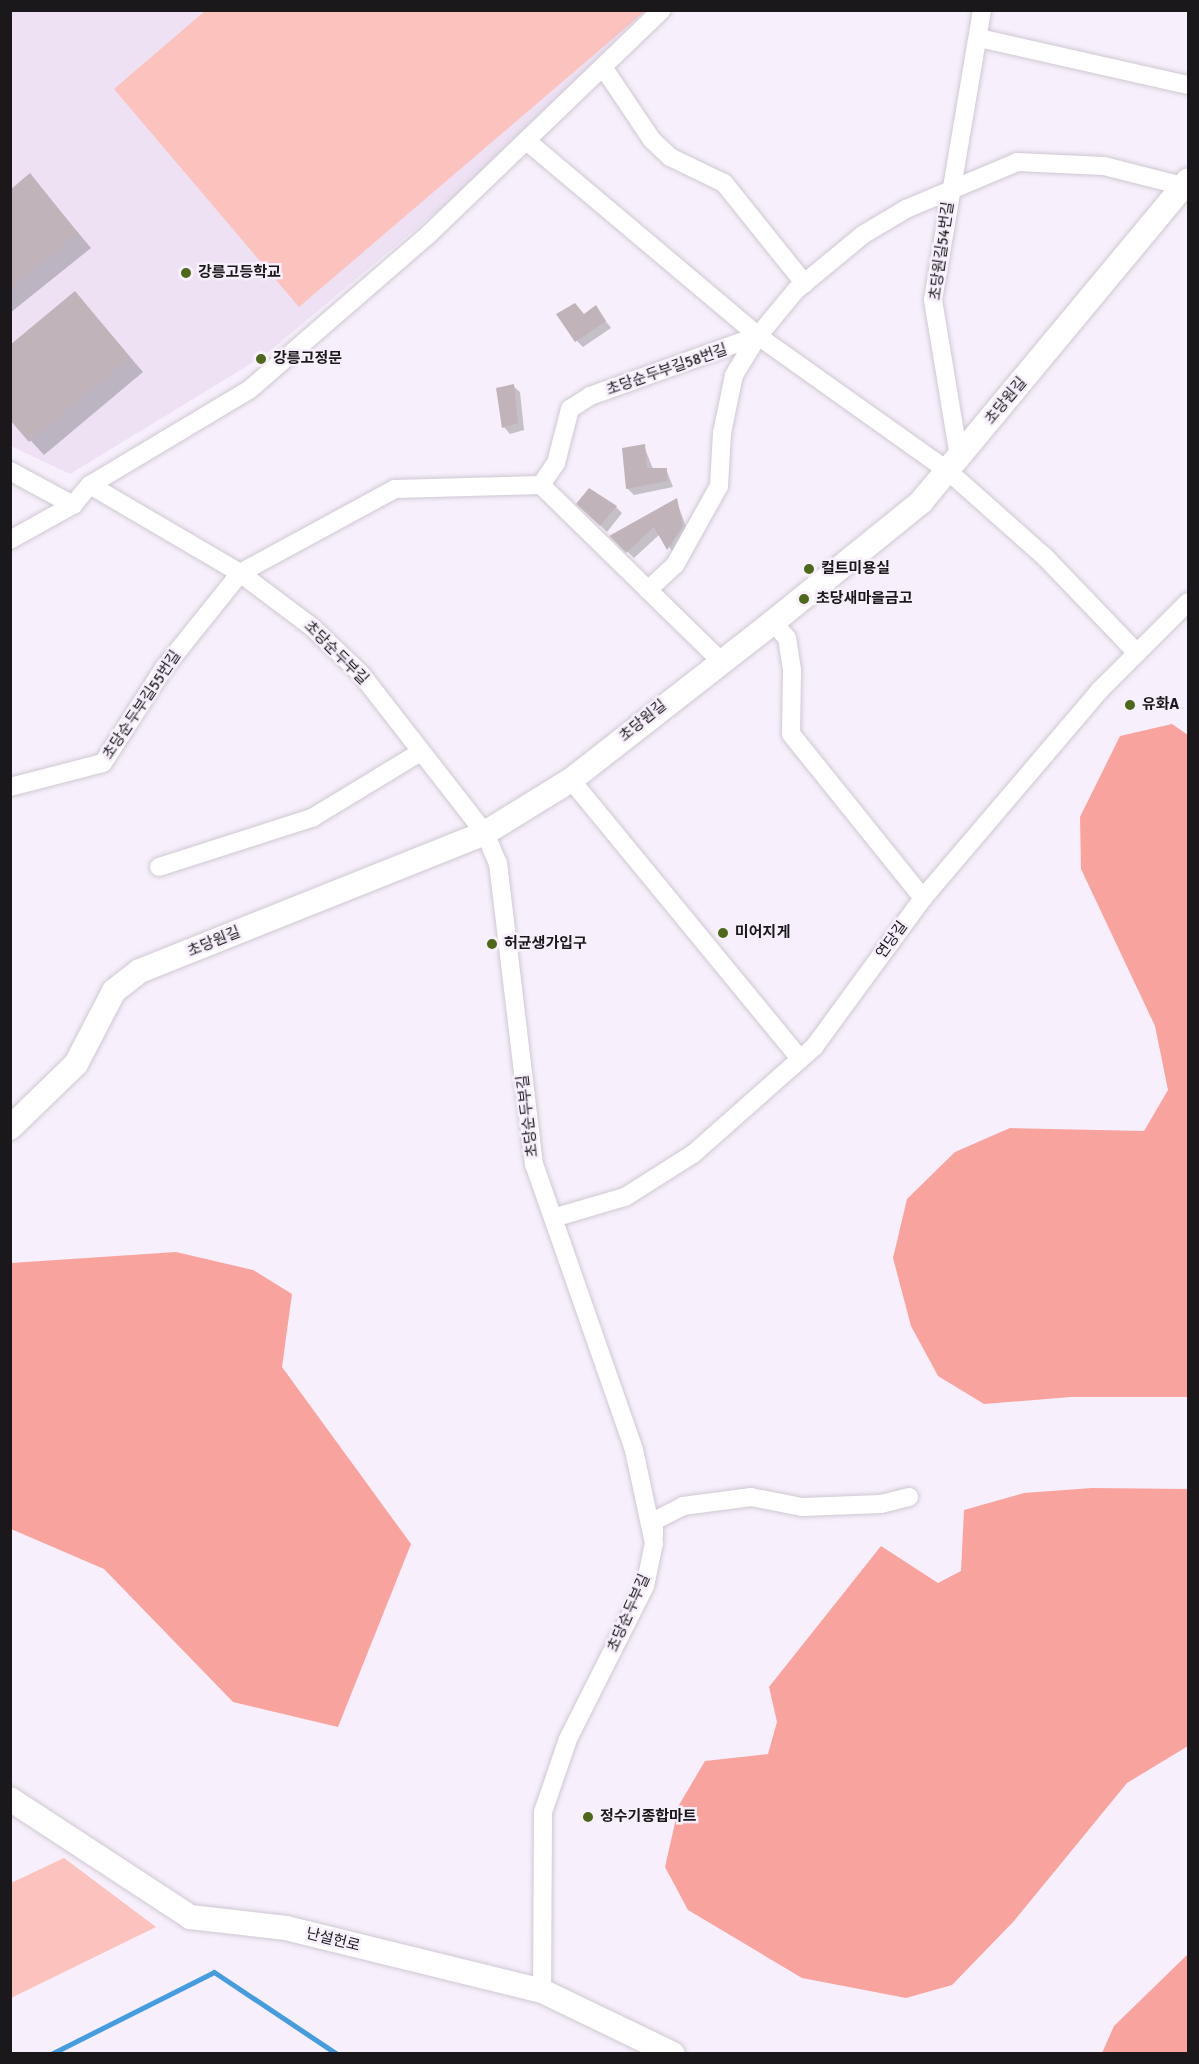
<!DOCTYPE html>
<html>
<head>
<meta charset="utf-8">
<style>
	body { margin:0 }
	#map { position:relative; width:1199px; height:2064px; overflow:hidden; background:#f7effb; font-family:Signika,"Noto Sans KR",sans-serif }
	div>[style] { position:absolute }
	[style*='--x'] { left:calc(var(--x)*1px); top:calc(var(--y)*1px); width:calc(var(--w)*1px); rotate:calc(var(--a)*1deg) }
	.built>* { inset:0; background:#ede1f3 }
	.green>* { inset:0; background:#fbc2be }
	.forest>* { inset:0; background:#f9a39e }
	.shadow>* { inset:0; background:#0003 }
	.stream>* { height:5px; margin:-2.5px; padding:0 2.5px; transform-origin:2.5px; border-radius:2.5px; background:#459cdf }
	.building>* { inset:0; background:#c0b3b9 }
	.roads { filter:drop-shadow(0 0 2px #cfc8d3) drop-shadow(0 0 2px #cfc8d3) }
	.minor>* { height:18px; margin:-9px; padding:0 9px; transform-origin:9px; border-radius:9px; background:#fff }
	.tertiary>* { height:24px; margin:-12px; padding:0 12px; transform-origin:12px; border-radius:12px; background:#fff }
	.dots>* { width:16px; height:16px; translate:-50% -50%; box-sizing:border-box; border:3px solid #f7effb; border-radius:50% }
	span { translate:-50% -50%; white-space:nowrap; text-align:center; line-height:1.15; -webkit-text-stroke:5px #f7effb; paint-order:stroke }
	.street-label { font-size:15px; color:#1b181c }
	.poi-label { font-size:15px; color:#1b181c; font-weight:700 }
	.left { translate:0 -50%; text-align:left }
	.frame { position:absolute; inset:0; border:12px solid #1b181c; pointer-events:none }
</style>
</head>
<body>
<div id="map">
	<div class="built">
		<div style="clip-path:polygon(10px 11px,645px 11px,460px 192px,265px 355px,70px 474px,11px 446px)"></div>
	</div>
	<div class="green">
		<div style="clip-path:polygon(205px 11px,643px 10px,644px 12px,299px 307px,114px 89px)"></div>
		<div style="clip-path:polygon(64px 1858px,156px 1927px,11px 1998px,11px 1883px)"></div>
	</div>
	<div class="forest">
		<div style="clip-path:polygon(1172px 724px,1188px 735px,1188px 1397px,1071px 1397px,984px 1404px,938px 1376px,911px 1326px,893px 1258px,907px 1199px,955px 1152px,1010px 1128px,1144px 1131px,1168px 1090px,1155px 1026px,1081px 869px,1080px 817px,1120px 736px)"></div>
		<div style="clip-path:polygon(176px 1252px,253px 1270px,292px 1294px,282px 1367px,411px 1544px,338px 1727px,233px 1702px,104px 1569px,11px 1529px,11px 1263px)"></div>
		<div style="clip-path:polygon(1092px 1488px,1188px 1489px,1188px 1746px,1127px 1783px,1014px 1921px,952px 1985px,906px 1998px,802px 1978px,688px 1910px,665px 1867px,679px 1805px,705px 1761px,768px 1754px,777px 1722px,769px 1687px,881px 1546px,938px 1583px,961px 1571px,964px 1510px,1024px 1493px)"></div>
		<div style="clip-path:polygon(1188px 1954px,1188px 2053px,1102px 2053px,1114px 2026px)"></div>
	</div>
	<div class="shadow">
		<div style="clip-path:polygon(30px 175px,91px 248px,10px 313px,10px 191px)"></div>
		<div style="clip-path:polygon(75px 293px,143px 372px,44px 455px,10px 418px)"></div>
		<div style="clip-path:polygon(595px 307px,611px 328px,583px 347px,577px 341px,585px 315px)"></div>
		<div style="clip-path:polygon(513px 386px,520px 392px,524px 430px,510px 434px,504px 427px)"></div>
		<div style="clip-path:polygon(644px 446px,653px 469px,666px 469px,673px 487px,634px 495px,627px 488px)"></div>
		<div style="clip-path:polygon(676px 500px,689px 534px,675px 555px,660px 534px,634px 558px,612px 536px)"></div>
		<div style="clip-path:polygon(578px 504px,616px 507px,622px 513px,607px 532px)"></div>
	</div>
	<div class="stream">
		<div style="--x:51;--y:2054;--w:182;--a:-26.7"></div>
		<div style="--x:214;--y:1972;--w:148;--a:33.7"></div>
	</div>
	<div class="building">
		<div style="clip-path:polygon(30px 173px,78px 233px,10px 288px,10px 190px)"></div>
		<div style="clip-path:polygon(75px 291px,130px 357px,29px 442px,10px 420px,10px 345px)"></div>
		<div style="clip-path:polygon(575px 303px,584px 314px,596px 305px,606px 321px,575px 342px,556px 314px)"></div>
		<div style="clip-path:polygon(514px 384px,518px 423px,502px 428px,496px 388px)"></div>
		<div style="clip-path:polygon(645px 444px,647px 468px,667px 468px,667px 481px,626px 489px,622px 448px)"></div>
		<div style="clip-path:polygon(589px 488px,617px 506px,600px 526px,576px 504px)"></div>
		<div style="clip-path:polygon(677px 498px,683px 527px,667px 550px,654px 527px,626px 553px,609px 536px)"></div>
	</div>
	<div class="roads">
		<div class="minor">
			<div style="--x:979;--y:38;--w:214;--a:12.7"></div>
			<div style="--x:605;--y:70;--w:84;--a:56.1"></div>
			<div style="--x:652;--y:140;--w:25;--a:43"></div>
			<div style="--x:670;--y:157;--w:60;--a:25.7"></div>
			<div style="--x:724;--y:183;--w:129;--a:51.3"></div>
			<div style="--x:528;--y:142;--w:301;--a:40.1"></div>
			<div style="--x:758;--y:336;--w:233;--a:35.4"></div>
			<div style="--x:948;--y:471;--w:130;--a:41.6"></div>
			<div style="--x:1045;--y:557;--w:133;--a:46.2"></div>
			<div style="--x:959;--y:457;--w:159;--a:-99.4"></div>
			<div style="--x:933;--y:300;--w:294;--a:-80.4"></div>
			<div style="--x:10;--y:471;--w:72;--a:28.4"></div>
			<div style="--x:73;--y:505;--w:26;--a:-50"></div>
			<div style="--x:90;--y:485;--w:174;--a:30.4"></div>
			<div style="--x:240;--y:573;--w:90;--a:36.9"></div>
			<div style="--x:312;--y:627;--w:68;--a:43.8"></div>
			<div style="--x:361;--y:674;--w:202;--a:52.1"></div>
			<div style="--x:485;--y:833;--w:33;--a:67"></div>
			<div style="--x:498;--y:863;--w:303;--a:83.2"></div>
			<div style="--x:534;--y:1164;--w:303;--a:70.7"></div>
			<div style="--x:634;--y:1450;--w:95;--a:77.9"></div>
			<div style="--x:654;--y:1543;--w:44;--a:101.8"></div>
			<div style="--x:645;--y:1586;--w:171;--a:116.7"></div>
			<div style="--x:568;--y:1739;--w:77;--a:108.9"></div>
			<div style="--x:543;--y:1812;--w:179;--a:90.3"></div>
			<div style="--x:90;--y:485;--w:185;--a:-30.9"></div>
			<div style="--x:249;--y:390;--w:238;--a:-40.9"></div>
			<div style="--x:429;--y:234;--w:323;--a:-43.9"></div>
			<div style="--x:541;--y:485;--w:250;--a:44.4"></div>
			<div style="--x:10;--y:540;--w:72;--a:-29.1"></div>
			<div style="--x:648;--y:590;--w:37;--a:-43"></div>
			<div style="--x:675;--y:565;--w:90;--a:-60.9"></div>
			<div style="--x:719;--y:486;--w:53;--a:-86.8"></div>
			<div style="--x:722;--y:433;--w:59;--a:-78.3"></div>
			<div style="--x:734;--y:375;--w:46;--a:-58.4"></div>
			<div style="--x:773;--y:622;--w:21;--a:49"></div>
			<div style="--x:787;--y:638;--w:33;--a:81"></div>
			<div style="--x:792;--y:671;--w:63;--a:90.9"></div>
			<div style="--x:791;--y:734;--w:211;--a:51.2"></div>
			<div style="--x:571;--y:780;--w:361;--a:50.6"></div>
			<div style="--x:10;--y:787;--w:96;--a:-14.5"></div>
			<div style="--x:103;--y:763;--w:113;--a:-57.3"></div>
			<div style="--x:164;--y:668;--w:122;--a:-51.3"></div>
			<div style="--x:240;--y:573;--w:176;--a:-28.5"></div>
			<div style="--x:395;--y:489;--w:146;--a:-1.6"></div>
			<div style="--x:541;--y:485;--w:27;--a:-56"></div>
			<div style="--x:556;--y:463;--w:56;--a:-75.5"></div>
			<div style="--x:570;--y:409;--w:24;--a:-33"></div>
			<div style="--x:590;--y:396;--w:178;--a:-19.7"></div>
			<div style="--x:758;--y:336;--w:60;--a:-50.4"></div>
			<div style="--x:796;--y:290;--w:88;--a:-39.5"></div>
			<div style="--x:864;--y:234;--w:49;--a:-30.8"></div>
			<div style="--x:906;--y:209;--w:121;--a:-22.9"></div>
			<div style="--x:1017;--y:162;--w:87;--a:2.6"></div>
			<div style="--x:1104;--y:166;--w:81;--a:14.2"></div>
			<div style="--x:159;--y:867;--w:161;--a:-17.8"></div>
			<div style="--x:312;--y:818;--w:125;--a:-31.3"></div>
			<div style="--x:553;--y:1218;--w:75;--a:-16.3"></div>
			<div style="--x:625;--y:1197;--w:80;--a:-32.3"></div>
			<div style="--x:693;--y:1154;--w:162;--a:-41.5"></div>
			<div style="--x:814;--y:1047;--w:185;--a:-53.8"></div>
			<div style="--x:923;--y:898;--w:272;--a:-49.6"></div>
			<div style="--x:1099;--y:691;--w:126;--a:-45"></div>
			<div style="--x:654;--y:1536;--w:15;--a:-90"></div>
			<div style="--x:654;--y:1521;--w:33;--a:-27"></div>
			<div style="--x:683;--y:1506;--w:69;--a:-7.5"></div>
			<div style="--x:751;--y:1497;--w:52;--a:11.1"></div>
			<div style="--x:802;--y:1507;--w:79;--a:-2.2"></div>
			<div style="--x:881;--y:1504;--w:29;--a:-14"></div>
		</div>
		<div class="tertiary">
			<div style="--x:10;--y:1128;--w:92;--a:-44.1"></div>
			<div style="--x:76;--y:1064;--w:82;--a:-62.5"></div>
			<div style="--x:114;--y:991;--w:33;--a:-38"></div>
			<div style="--x:140;--y:971;--w:372;--a:-21.8"></div>
			<div style="--x:485;--y:833;--w:101;--a:-31.6"></div>
			<div style="--x:571;--y:780;--w:256;--a:-38"></div>
			<div style="--x:773;--y:622;--w:191;--a:-39"></div>
			<div style="--x:921;--y:502;--w:418;--a:-50.3"></div>
			<div style="--x:10;--y:1799;--w:215;--a:33.2"></div>
			<div style="--x:190;--y:1917;--w:97;--a:6.5"></div>
			<div style="--x:286;--y:1928;--w:264;--a:13.8"></div>
			<div style="--x:542;--y:1991;--w:145;--a:25.7"></div>
		</div>
	</div>
	<div class="dots">
		<div style="left:186px;top:273px;background:#4e681a"></div>
		<div style="left:261px;top:359px;background:#4e681a"></div>
		<div style="left:809px;top:569px;background:#4e681a"></div>
		<div style="left:804px;top:599px;background:#4e681a"></div>
		<div style="left:1130px;top:705px;background:#4e681a"></div>
		<div style="left:723px;top:933px;background:#4e681a"></div>
		<div style="left:492px;top:944px;background:#4e681a"></div>
		<div style="left:588px;top:1817px;background:#4e681a"></div>
	</div>
	<div class="street-label">
		<span style="left:942px;top:251px;rotate:-82deg">초당원길54번길</span>
		<span style="left:667px;top:370px;rotate:-19deg">초당순두부길58번길</span>
		<span style="left:1006px;top:401px;rotate:-50deg">초당원길</span>
		<span style="left:336px;top:653px;rotate:45deg">초당순두부길</span>
		<span style="left:142px;top:705px;rotate:-56deg">초당순두부길55번길</span>
		<span style="left:643px;top:721px;rotate:-39deg">초당원길</span>
		<span style="left:892px;top:940px;rotate:-54deg">연당길</span>
		<span style="left:214px;top:942px;rotate:-22deg">초당원길</span>
		<span style="left:528px;top:1116px;rotate:-97deg">초당순두부길</span>
		<span style="left:629px;top:1613px;rotate:-66deg">초당순두부길</span>
		<span style="left:333px;top:1940px;rotate:14deg">난설헌로</span>
	</div>
	<div class="poi-label">
		<span class="left" style="left:198px;top:273px">강릉고등학교</span>
		<span class="left" style="left:273px;top:359px">강릉고정문</span>
		<span class="left" style="left:821px;top:569px">컬트미용실</span>
		<span class="left" style="left:816px;top:599px">초당새마을금고</span>
		<span class="left" style="left:1142px;top:705px">유화A</span>
		<span class="left" style="left:735px;top:933px">미어지게</span>
		<span class="left" style="left:504px;top:944px">허균생가입구</span>
		<span class="left" style="left:600px;top:1817px">정수기종합마트</span>
	</div>
	<div class="frame"></div>
</div>
</body>
</html>
